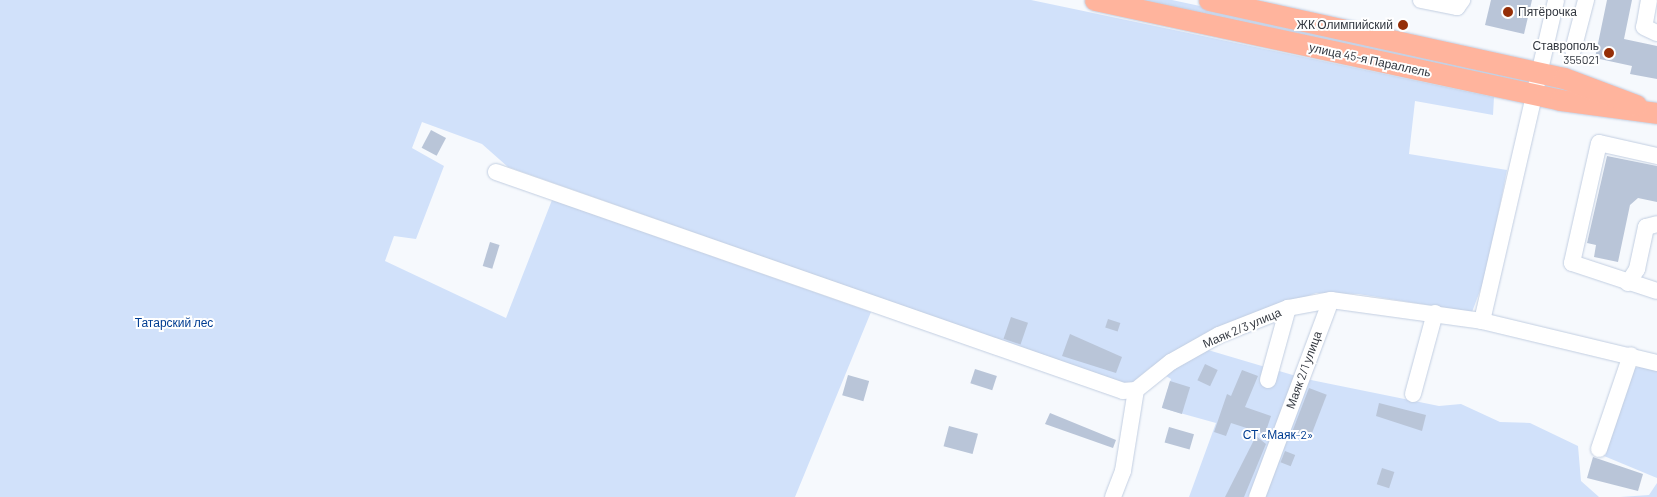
<!DOCTYPE html>
<html>
<head>
<meta charset="utf-8">
<style>
	body { margin:0 }
	#map { position:relative; width:1657px; height:497px; overflow:hidden; background:#f6f9fd; font-family:Barlow,sans-serif }
	div>[style] { position:absolute }
	[style*='--x'] { left:calc(var(--x)*1px); top:calc(var(--y)*1px); width:calc(var(--w)*1px); rotate:calc(var(--a)*1deg) }
	.green>* { inset:0; background:#d1e1fa }
	.building>* { inset:0; background:#b9c5d8; transform-origin:0 0 }
	.roads { filter:drop-shadow(0 0 1px #c2cee1) drop-shadow(0 0 1px #c2cee1) }
	.minor>* { height:16px; margin:-8px; padding:0 8px; transform-origin:8px; border-radius:8px; background:#fff }
	.major>* { height:21px; margin:-10.5px; padding:0 10.5px; transform-origin:10.5px; border-radius:10.5px; background:#ffb49d }
	.dots>* { width:14px; height:14px; translate:-50% -50%; box-sizing:border-box; border:2px solid #fff; border-radius:50% }
	span { translate:-50% -50%; white-space:nowrap; text-align:center; line-height:1.15; -webkit-text-stroke:4px #fff; paint-order:stroke }
	.poi-label { font-size:12px; color:#32373f }
	.left { translate:0 -50%; text-align:left }
	.right { translate:-100% -50%; text-align:right }
	.street-label { font-size:12px; color:#32373f }
	.park-label { font-size:12px; color:#003d92 }
</style>
</head>
<body>
<div id="map">
	<div class="green">
		<div style="clip-path:polygon(0 0,1031px 0,1494px 97px,1493px 115px,1415px 101px,1409px 154px,1507px 170px,1486px 275px,1472px 312px,1358px 294px,1316px 293px,1202px 335px,1208px 350px,1306px 379px,1439px 406px,1461px 404px,1500px 422px,1530px 423px,1578px 446px,1581px 481px,1599px 497px,1189px 497px,1216px 423px,1162px 408px,1171px 379px,1151px 367px,1133px 382px,1121px 383px,508px 167px,482px 144px,422px 122px,412px 148px,444px 166px,416px 239px,394px 236px,385px 261px,506px 318px,552px 200px,871px 312px,795px 497px,0 497px)"></div>
		<div style="clip-path:polygon(1122px 0,1172px 0,1530px 77px,1529px 86px)"></div>
		<div style="clip-path:polygon(1646px 366px,1657px 369px,1657px 478px,1604px 456px,1633px 368px)"></div>
		<div style="clip-path:polygon(1657px 483px,1657px 497px,1620px 497px,1649px 495px)"></div>
	</div>
	<div class="building">
		<div style="clip-path:polygon(1491px 0,1532px 0,1524px 34px,1485px 25px)"></div>
		<div style="clip-path:polygon(1607px 0,1632px 0,1624px 39px,1657px 46px,1657px 79px,1630px 74px,1632px 66px,1595px 58px)"></div>
		<div style="left:431px;top:130px;width:17px;height:20px;rotate:28deg"></div>
		<div style="clip-path:polygon(1607px 156px,1657px 166px,1657px 202px,1638px 198px,1630px 205px,1618px 262px,1594px 257px,1596px 245px,1587px 243px)"></div>
		<div style="left:490px;top:242px;width:10px;height:25px;rotate:17deg"></div>
		<div style="left:1011px;top:317px;width:18px;height:23px;rotate:19deg"></div>
		<div style="left:1108px;top:319px;width:13px;height:9px;rotate:18deg"></div>
		<div style="clip-path:polygon(1070px 334px,1122px 357px,1116px 373px,1062px 356px)"></div>
		<div style="left:1205px;top:364px;width:14px;height:18px;rotate:25deg"></div>
		<div style="left:975px;top:369px;width:23px;height:15px;rotate:18deg"></div>
		<div style="clip-path:polygon(1242px 370px,1258px 376px,1245px 407px,1271px 416px,1265px 434px,1231px 423px,1226px 436px,1214px 432px,1227px 394px,1231px 396px)"></div>
		<div style="left:848px;top:375px;width:22px;height:21px;rotate:16deg"></div>
		<div style="left:1170px;top:381px;width:21px;height:28px;rotate:17deg"></div>
		<div style="left:1309px;top:388px;width:19px;height:48px;rotate:21deg"></div>
		<div style="clip-path:polygon(1379px 403px,1426px 415px,1422px 431px,1376px 416px)"></div>
		<div style="clip-path:polygon(1050px 413px,1116px 440px,1113px 448px,1045px 424px)"></div>
		<div style="left:949px;top:426px;width:30px;height:21px;rotate:15deg"></div>
		<div style="left:1169px;top:427px;width:26px;height:16px;rotate:16deg"></div>
		<div style="clip-path:polygon(1256px 436px,1266px 444px,1244px 497px,1225px 497px)"></div>
		<div style="left:1285px;top:451px;width:11px;height:12px;rotate:22deg"></div>
		<div style="clip-path:polygon(1593px 457px,1643px 474px,1638px 491px,1587px 478px)"></div>
		<div style="left:1382px;top:468px;width:13px;height:17px;rotate:18deg"></div>
	</div>
	<div class="roads">
		<div class="minor">
			<div style="--x:1421;--y:0;--w:37;--a:11"></div>
			<div style="--x:1457;--y:7;--w:9;--a:-54"></div>
			<div style="--x:1649;--y:0;--w:27;--a:100"></div>
			<div style="--x:1644;--y:27;--w:14;--a:25"></div>
			<div style="--x:1573;--y:50;--w:52;--a:-75.4"></div>
			<div style="--x:1657;--y:156;--w:59;--a:-167.4"></div>
			<div style="--x:1599;--y:143;--w:123;--a:102.7"></div>
			<div style="--x:1572;--y:263;--w:89;--a:18.2"></div>
			<div style="--x:496;--y:172;--w:664;--a:19.25"></div>
			<div style="--x:1123;--y:391;--w:13;--a:-4"></div>
			<div style="--x:1628;--y:283;--w:17;--a:-57"></div>
			<div style="--x:1637;--y:269;--w:43;--a:-77.9"></div>
			<div style="--x:1646;--y:227;--w:11;--a:-15"></div>
			<div style="--x:1482;--y:321;--w:329;--a:-77"></div>
			<div style="--x:1268;--y:380;--w:75;--a:-74.5"></div>
			<div style="--x:1136;--y:390;--w:45;--a:-38.7"></div>
			<div style="--x:1171;--y:362;--w:55;--a:-29.4"></div>
			<div style="--x:1219;--y:335;--w:74;--a:-21.4"></div>
			<div style="--x:1288;--y:308;--w:44;--a:-10.5"></div>
			<div style="--x:1331;--y:300;--w:152;--a:7.9"></div>
			<div style="--x:1482;--y:321;--w:180;--a:13.5"></div>
			<div style="--x:1413;--y:394;--w:84;--a:-74.8"></div>
			<div style="--x:1599;--y:449;--w:99;--a:-71.2"></div>
			<div style="--x:1113;--y:497;--w:28;--a:-69"></div>
			<div style="--x:1123;--y:471;--w:82;--a:-80.9"></div>
			<div style="--x:1257;--y:497;--w:210;--a:-69.4"></div>
		</div>
		<div class="major">
			<div style="--x:1095;--y:0;--w:476;--a:12.1"></div>
			<div style="--x:1560;--y:100;--w:98;--a:7.6"></div>
			<div style="--x:1209;--y:0;--w:363;--a:12.4"></div>
			<div style="--x:1564;--y:78;--w:77;--a:20.6"></div>
		</div>
	</div>
	<div class="dots">
		<div style="left:1508px;top:12px;background:#952e07"></div>
		<div style="left:1403px;top:25px;background:#952e07"></div>
		<div style="left:1609px;top:53px;background:#952e07"></div>
	</div>
	<div class="poi-label">
		<span class="left" style="left:1518px;top:12px">Пятёрочка</span>
		<span class="right" style="left:1393px;top:25px">ЖК Олимпийский</span>
		<span class="right" style="left:1599px;top:53px">Ставрополь<br>355021</span>
	</div>
	<div class="street-label">
		<span style="left:1370px;top:60px;rotate:12deg">улица 45-я Параллель</span>
		<span style="left:1242px;top:328px;rotate:-23deg">Маяк 2/3 улица</span>
		<span style="left:1304px;top:370px;rotate:-70deg">Маяк 2/1 улица</span>
	</div>
	<div class="park-label">
		<span style="left:174px;top:323px">Татарский лес</span>
		<span style="left:1278px;top:435px">СТ «Маяк-2»</span>
	</div>
</div>
</body>
</html>
